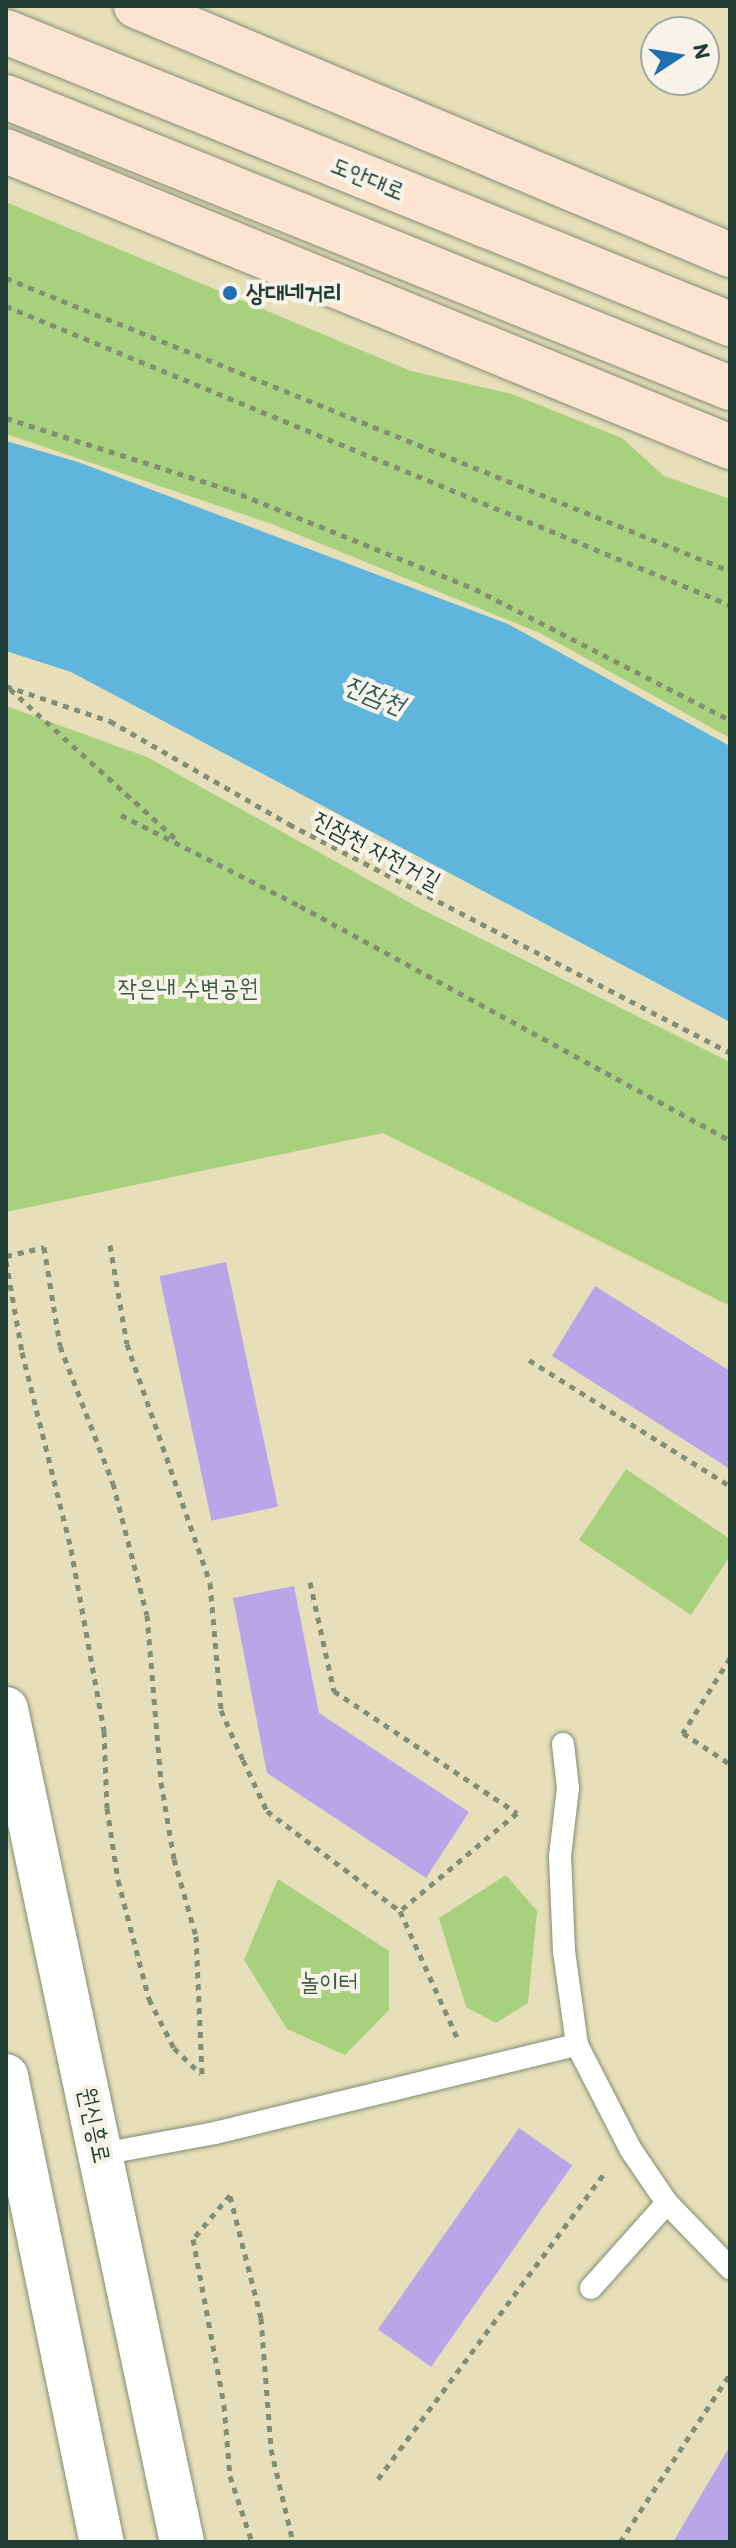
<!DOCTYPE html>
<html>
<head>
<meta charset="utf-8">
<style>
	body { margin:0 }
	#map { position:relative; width:736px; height:2548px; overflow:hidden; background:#e7dfb9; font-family:Itim,"Poor Story",sans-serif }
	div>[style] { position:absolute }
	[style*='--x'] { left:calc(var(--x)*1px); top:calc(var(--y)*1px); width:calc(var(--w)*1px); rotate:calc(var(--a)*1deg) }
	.green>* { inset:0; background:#a8d17d }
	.water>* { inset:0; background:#60b5dc }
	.building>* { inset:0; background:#b9a5e8; transform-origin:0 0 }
	.path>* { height:5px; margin-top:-2.5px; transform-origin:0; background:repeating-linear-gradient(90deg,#838e76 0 6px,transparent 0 12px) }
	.roads { filter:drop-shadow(0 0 2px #838e76) drop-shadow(0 0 2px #838e76) }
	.service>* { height:22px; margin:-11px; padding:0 11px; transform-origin:11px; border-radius:11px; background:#fff }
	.tertiary>* { height:44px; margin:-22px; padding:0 22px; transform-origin:22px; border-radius:22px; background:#fff }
	.secondary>* { height:44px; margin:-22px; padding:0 22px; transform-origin:22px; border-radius:22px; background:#fde4d1 }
	.dots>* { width:22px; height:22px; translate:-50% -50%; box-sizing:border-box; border:4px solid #f7f3e8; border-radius:50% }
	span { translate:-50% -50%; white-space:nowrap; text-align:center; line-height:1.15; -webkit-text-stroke:8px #f7f3e8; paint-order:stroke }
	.street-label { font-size:24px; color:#1f3d34 }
	.poi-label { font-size:24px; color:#1f3d34; font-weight:700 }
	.left { translate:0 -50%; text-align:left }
	.park-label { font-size:24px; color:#3a5b43 }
	.water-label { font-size:26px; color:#2f5b5e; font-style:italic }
	.frame { position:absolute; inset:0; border:8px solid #1f3d34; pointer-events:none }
	.north { position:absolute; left:640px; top:16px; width:80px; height:80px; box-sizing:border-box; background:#f7f3e8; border:2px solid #a1aaa0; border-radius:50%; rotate:78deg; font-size:22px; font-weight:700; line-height:32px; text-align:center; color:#1f3d34 }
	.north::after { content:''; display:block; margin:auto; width:28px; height:36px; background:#1f6fb2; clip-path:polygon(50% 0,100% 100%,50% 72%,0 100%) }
</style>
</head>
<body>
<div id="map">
	<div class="green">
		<div style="clip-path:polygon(6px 202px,411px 371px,512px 394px,622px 438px,664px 476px,730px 499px,730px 738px,540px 633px,272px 524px,6px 434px)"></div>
		<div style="clip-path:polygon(6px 706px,147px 757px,421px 909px,730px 1062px,730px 1306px,383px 1133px,6px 1212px)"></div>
		<div style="clip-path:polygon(626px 1469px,730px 1539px,730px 1556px,691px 1615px,579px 1540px)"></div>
		<div style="clip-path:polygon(506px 1875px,537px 1911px,528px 2003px,496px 2023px,466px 2007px,439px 1918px)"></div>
		<div style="clip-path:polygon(278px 1879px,389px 1951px,389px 2010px,345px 2055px,287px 2029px,244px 1960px)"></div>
	</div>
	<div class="water">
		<div style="clip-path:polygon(6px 441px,78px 462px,508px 624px,730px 746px,730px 1022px,71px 672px,6px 651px)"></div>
	</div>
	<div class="building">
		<div style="left:226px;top:1262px;width:250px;height:68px;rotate:78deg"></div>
		<div style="clip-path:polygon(595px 1286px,730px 1371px,730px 1469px,552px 1356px)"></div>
		<div style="clip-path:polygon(294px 1586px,319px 1713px,469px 1812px,426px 1878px,267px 1773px,233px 1598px)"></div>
		<div style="left:519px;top:2128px;width:65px;height:246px;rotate:35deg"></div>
		<div style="clip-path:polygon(730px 2446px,730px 2542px,673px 2542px)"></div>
	</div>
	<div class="path">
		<div style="--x:6;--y:278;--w:781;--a:22.03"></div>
		<div style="--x:6;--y:306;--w:783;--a:22.44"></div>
		<div style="--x:6;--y:418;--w:235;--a:17.8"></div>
		<div style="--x:230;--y:490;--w:264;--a:22"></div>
		<div style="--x:475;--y:589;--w:287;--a:27.2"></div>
		<div style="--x:6;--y:686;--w:110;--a:18.6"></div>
		<div style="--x:110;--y:721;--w:207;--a:29.9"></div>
		<div style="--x:289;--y:824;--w:497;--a:27.4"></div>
		<div style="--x:10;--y:689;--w:227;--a:42.1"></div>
		<div style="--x:121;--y:815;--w:201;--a:26.9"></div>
		<div style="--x:300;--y:906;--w:490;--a:28.6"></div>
		<div style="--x:110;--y:1245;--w:100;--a:80.3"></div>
		<div style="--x:127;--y:1344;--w:253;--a:70.8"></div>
		<div style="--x:210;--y:1583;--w:127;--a:85"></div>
		<div style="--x:221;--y:1710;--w:55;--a:66.3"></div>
		<div style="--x:243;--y:1760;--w:56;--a:64.8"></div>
		<div style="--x:267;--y:1811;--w:166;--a:36.9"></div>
		<div style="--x:400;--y:1911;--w:138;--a:65.7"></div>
		<div style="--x:6;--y:1256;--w:39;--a:-13"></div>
		<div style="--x:44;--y:1247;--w:100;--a:80.8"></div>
		<div style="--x:60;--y:1346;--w:147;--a:68.9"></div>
		<div style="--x:113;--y:1483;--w:136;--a:75.6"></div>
		<div style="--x:147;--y:1615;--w:168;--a:85.2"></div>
		<div style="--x:161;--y:1782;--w:78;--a:80.4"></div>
		<div style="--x:174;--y:1859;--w:80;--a:74.1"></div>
		<div style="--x:196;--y:1936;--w:138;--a:87.5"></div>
		<div style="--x:6;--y:1261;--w:92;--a:80"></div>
		<div style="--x:22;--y:1352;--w:203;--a:76"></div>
		<div style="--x:71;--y:1549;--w:185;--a:79.7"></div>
		<div style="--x:104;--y:1731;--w:77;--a:87.8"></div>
		<div style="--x:107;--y:1808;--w:73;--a:81.3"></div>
		<div style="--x:118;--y:1880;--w:123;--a:75.4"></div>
		<div style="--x:149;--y:1999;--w:55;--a:63"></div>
		<div style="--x:174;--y:2048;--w:37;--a:44"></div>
		<div style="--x:529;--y:1360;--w:237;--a:32.1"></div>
		<div style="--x:310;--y:1582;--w:112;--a:77.6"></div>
		<div style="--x:334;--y:1691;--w:220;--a:33.7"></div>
		<div style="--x:517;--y:1813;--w:153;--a:140.1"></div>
		<div style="--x:730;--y:1658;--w:89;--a:122.1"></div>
		<div style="--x:683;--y:1733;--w:56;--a:33.4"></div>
		<div style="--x:230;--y:2195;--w:57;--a:130.1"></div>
		<div style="--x:193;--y:2239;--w:169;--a:79.4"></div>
		<div style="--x:224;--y:2405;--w:71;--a:85.2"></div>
		<div style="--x:230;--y:2476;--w:70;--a:71.6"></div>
		<div style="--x:230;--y:2196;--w:126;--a:75.7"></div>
		<div style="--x:261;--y:2318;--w:131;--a:85.6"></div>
		<div style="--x:271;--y:2449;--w:96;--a:76.7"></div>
		<div style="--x:378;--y:2479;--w:382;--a:-53.5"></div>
		<div style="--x:620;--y:2542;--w:201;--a:-56.8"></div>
	</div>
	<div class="roads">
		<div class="service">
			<div style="--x:563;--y:1744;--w:44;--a:83.5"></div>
			<div style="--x:568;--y:1788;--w:68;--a:96.7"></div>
			<div style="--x:560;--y:1856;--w:95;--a:87.6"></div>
			<div style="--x:564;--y:1951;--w:95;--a:82.1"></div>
			<div style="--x:102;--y:2154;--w:115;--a:-10.5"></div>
			<div style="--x:215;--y:2133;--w:373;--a:-13.7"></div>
			<div style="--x:577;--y:2045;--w:118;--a:62.8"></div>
			<div style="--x:631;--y:2150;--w:64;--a:55.8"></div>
			<div style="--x:667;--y:2203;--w:91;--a:45.9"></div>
			<div style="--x:591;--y:2288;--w:114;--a:-48.2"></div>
		</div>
		<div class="tertiary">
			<div style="--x:6;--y:1709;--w:851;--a:78.07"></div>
			<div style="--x:6;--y:2076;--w:476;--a:78.4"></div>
		</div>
		<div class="secondary">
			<div style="--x:136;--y:6;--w:644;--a:22.74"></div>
			<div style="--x:6;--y:32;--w:781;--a:21.96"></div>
			<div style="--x:6;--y:97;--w:780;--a:21.9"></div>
			<div style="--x:6;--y:151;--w:782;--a:22.24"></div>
		</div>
	</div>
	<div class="dots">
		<div style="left:230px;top:293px;background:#1f6fb2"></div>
	</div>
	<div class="street-label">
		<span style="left:368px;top:178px;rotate:22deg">도안대로</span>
		<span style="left:377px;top:850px;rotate:28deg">진잠천 자전거길</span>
		<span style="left:95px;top:2125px;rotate:78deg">원신흥로</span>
	</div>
	<div class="poi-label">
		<span class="left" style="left:246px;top:293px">상대네거리</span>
	</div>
	<div class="park-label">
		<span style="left:188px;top:988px">작은내 수변공원</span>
		<span style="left:329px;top:1982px">놀이터</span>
	</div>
	<div class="water-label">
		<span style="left:374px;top:695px;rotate:22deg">진잠천</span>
	</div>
	<div class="frame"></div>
	<div class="north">N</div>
</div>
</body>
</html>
